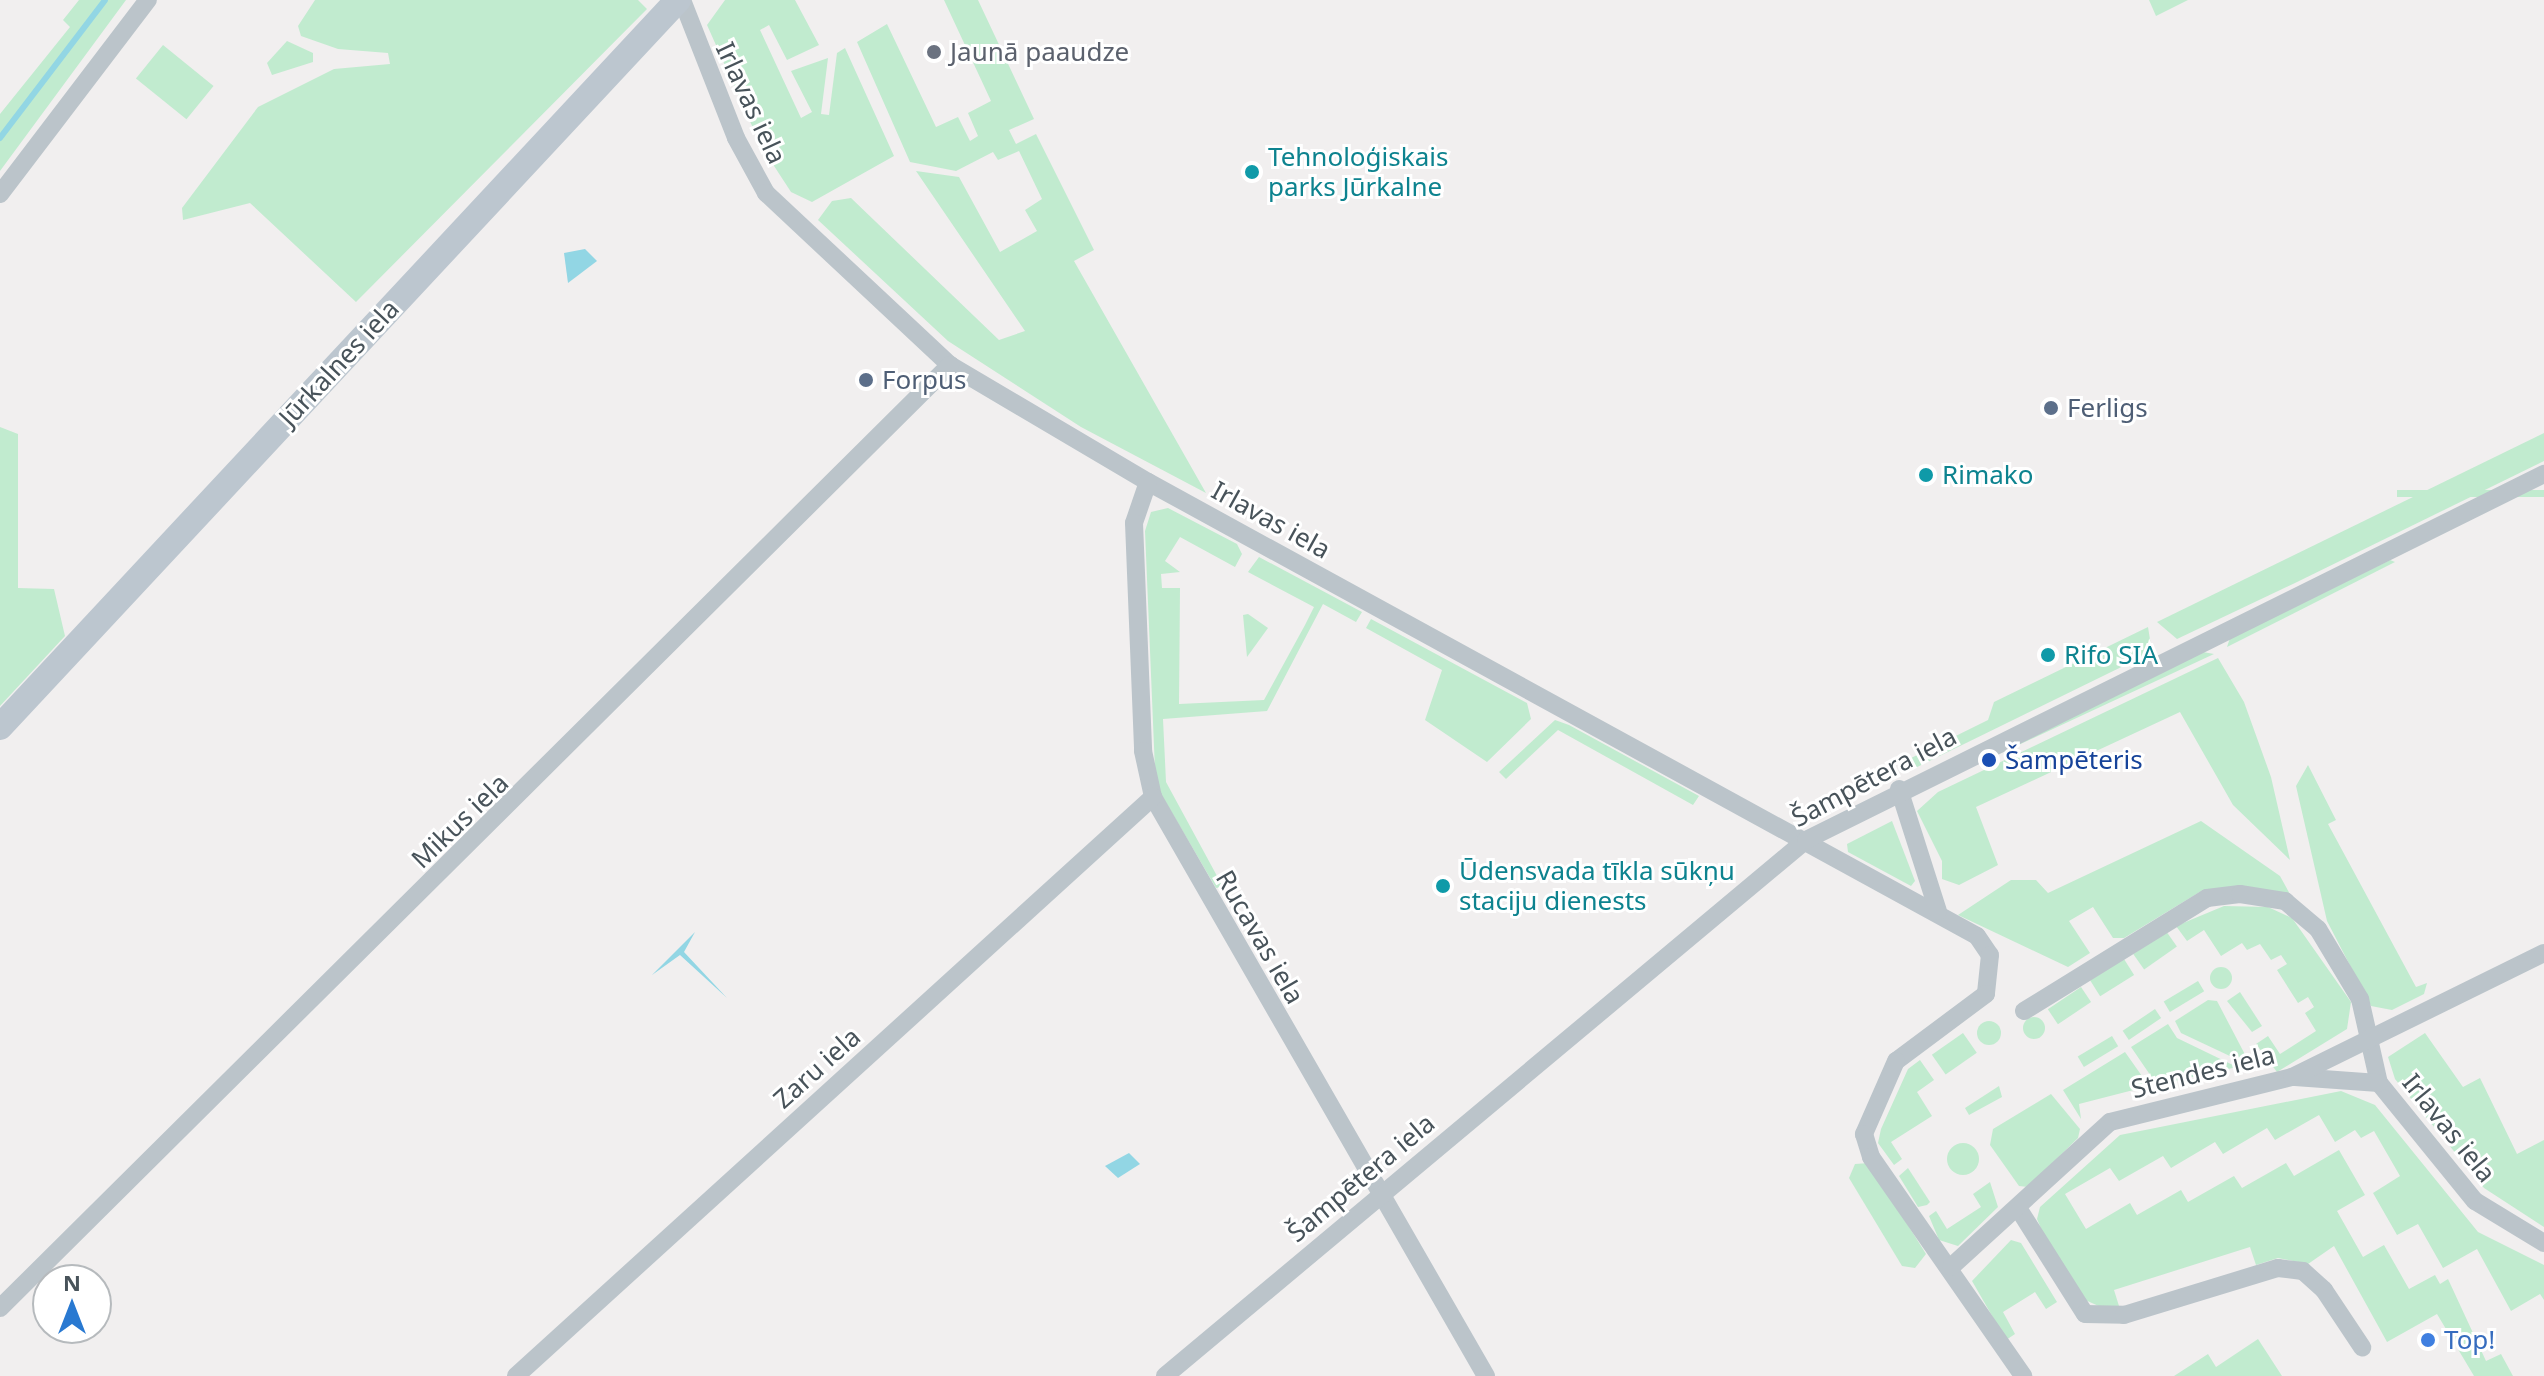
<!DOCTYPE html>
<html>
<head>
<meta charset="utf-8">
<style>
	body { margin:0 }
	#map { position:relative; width:2544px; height:1376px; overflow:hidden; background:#f1efef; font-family:"Noto Sans",sans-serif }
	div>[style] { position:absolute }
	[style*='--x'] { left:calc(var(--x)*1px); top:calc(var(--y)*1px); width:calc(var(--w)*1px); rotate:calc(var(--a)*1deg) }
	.green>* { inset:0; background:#c1ebcf; transform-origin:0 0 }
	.round { border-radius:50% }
	.water>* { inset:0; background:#92d6e4 }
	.stream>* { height:6px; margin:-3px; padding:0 3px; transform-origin:3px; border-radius:3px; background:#92d6e4 }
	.street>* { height:18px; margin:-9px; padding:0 9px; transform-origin:9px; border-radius:9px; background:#bbc4ca }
	.secondary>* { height:26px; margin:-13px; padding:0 13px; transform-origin:13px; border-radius:13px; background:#bcc6cf }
	.dots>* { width:22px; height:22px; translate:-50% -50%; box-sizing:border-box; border:4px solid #fff; border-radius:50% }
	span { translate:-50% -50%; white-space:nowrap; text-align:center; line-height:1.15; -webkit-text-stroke:6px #fff; paint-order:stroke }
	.worship-label { font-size:26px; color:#5b616d }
	.left { translate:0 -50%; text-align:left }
	.street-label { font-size:26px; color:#48535a }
	.culture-label { font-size:26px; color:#0d838f }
	.service-label { font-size:26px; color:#4e5e75 }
	.transit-label { font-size:26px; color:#164399 }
	.shop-label { font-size:26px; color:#366cbe }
	.north { position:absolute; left:32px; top:1264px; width:80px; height:80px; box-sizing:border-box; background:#fff; border:2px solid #b6babd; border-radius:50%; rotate:0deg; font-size:22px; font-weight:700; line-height:32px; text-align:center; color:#48535a }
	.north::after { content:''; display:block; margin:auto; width:28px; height:36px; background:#2979d1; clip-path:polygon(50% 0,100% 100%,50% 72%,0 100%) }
</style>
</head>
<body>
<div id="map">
	<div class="green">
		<div style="clip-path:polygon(79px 0,126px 0,0 171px,0 114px,70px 27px,63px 20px)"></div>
		<div style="clip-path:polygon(315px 0,638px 0,647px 9px,356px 302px,250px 203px,183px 220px,182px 208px,258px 107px,334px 69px,390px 64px,388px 53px,338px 49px,301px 36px,298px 26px)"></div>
		<div style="clip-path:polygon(725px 0,795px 0,819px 45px,787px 60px,769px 25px,760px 30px,801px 118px,812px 112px,791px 71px,828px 58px,821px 114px,829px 115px,837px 53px,845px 48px,894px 156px,812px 202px,791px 192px,761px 146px,707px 25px)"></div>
		<div style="clip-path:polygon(944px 0,978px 0,1034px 119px,1009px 130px,1016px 144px,1036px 134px,1094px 250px,1074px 261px,1206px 493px,1081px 427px,948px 341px,818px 220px,832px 201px,851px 198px,999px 340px,1025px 331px,916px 171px,959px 177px,1000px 252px,1037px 231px,1025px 210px,1042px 199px,1019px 151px,998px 160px,993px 152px,956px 171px,910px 162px,857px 42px,887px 24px,936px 127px,958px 117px,970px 141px,978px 136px,968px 113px,991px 101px)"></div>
		<div style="clip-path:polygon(2149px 0,2188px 0,2156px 16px)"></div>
		<div style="clip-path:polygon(287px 41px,313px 53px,313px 62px,272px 75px,267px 63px)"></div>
		<div style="left:163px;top:45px;width:65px;height:43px;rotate:39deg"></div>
		<div style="clip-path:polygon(0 427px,18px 434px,18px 588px,54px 589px,65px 636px,0 706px)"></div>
		<div style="clip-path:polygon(2544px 433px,2544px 461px,2295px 583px,2177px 639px,2157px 622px)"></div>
		<div style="left:2544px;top:490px;width:7px;height:147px;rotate:90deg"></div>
		<div style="clip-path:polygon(1168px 508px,1237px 544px,1242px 554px,1235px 567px,1180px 537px,1165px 561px,1180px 572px,1161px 574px,1162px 588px,1180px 588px,1179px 704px,1264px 700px,1305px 625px,1314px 607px,1248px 572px,1259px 557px,1362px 612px,1356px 622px,1323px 604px,1267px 711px,1163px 719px,1166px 782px,1223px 887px,1216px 888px,1161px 794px,1155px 770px,1145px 531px,1151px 512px)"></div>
		<div style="clip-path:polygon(2390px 560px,2395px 562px,2227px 647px,2230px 638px)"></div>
		<div style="clip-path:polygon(1248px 614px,1268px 628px,1247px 657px,1243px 615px)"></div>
		<div style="clip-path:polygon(1371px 619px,1527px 703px,1531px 719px,1487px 762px,1425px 720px,1442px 670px,1366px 628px)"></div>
		<div style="clip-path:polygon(2148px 627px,2152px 652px,1909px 771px,1901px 763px,1988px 720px,1994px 702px)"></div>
		<div style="clip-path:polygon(2203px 652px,2214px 654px,1999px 754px,2080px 712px)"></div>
		<div style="clip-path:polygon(2218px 658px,2244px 702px,2271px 777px,2290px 860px,2233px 805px,2180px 712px,1976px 807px,1998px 865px,1959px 885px,1942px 879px,1942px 861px,1917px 811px,1938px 792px)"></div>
		<div style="clip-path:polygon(1555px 720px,1569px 725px,1699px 796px,1693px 805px,1558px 730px,1506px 779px,1499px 772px)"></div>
		<div style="clip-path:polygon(2308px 765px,2336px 820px,2328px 824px,2416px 987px,2427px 983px,2424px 994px,2392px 1010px,2371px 1006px,2327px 921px,2296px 786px)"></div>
		<div style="clip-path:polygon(1892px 821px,1915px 881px,1911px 886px,1848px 852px,1847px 844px)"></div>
		<div style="clip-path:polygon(2201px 821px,2280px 876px,2291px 896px,2203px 890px,2124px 938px,2113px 938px,2093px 907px,2069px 921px,2090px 953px,2068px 967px,1958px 915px,2011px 880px,2036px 880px,2048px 893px)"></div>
		<div style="clip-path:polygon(2224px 906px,2268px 907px,2292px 918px,2351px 1002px,2347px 1029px,2277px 1072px,2256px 1044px,2268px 1036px,2280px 1054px,2316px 1031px,2305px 1013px,2314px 1007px,2308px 997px,2298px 1003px,2277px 970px,2287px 964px,2281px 955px,2271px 960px,2260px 944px,2247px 950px,2242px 943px,2221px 956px,2204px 930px,2187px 941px,2176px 926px)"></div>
		<div style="left:2166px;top:931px;width:19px;height:40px;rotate:55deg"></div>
		<div style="left:2124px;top:959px;width:19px;height:40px;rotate:58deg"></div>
		<div class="round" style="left:2210px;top:967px;width:22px;height:22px"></div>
		<div style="left:2198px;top:981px;width:12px;height:40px;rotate:59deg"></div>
		<div style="left:2081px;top:987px;width:18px;height:40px;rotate:56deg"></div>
		<div style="clip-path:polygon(2240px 992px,2262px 1026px,2252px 1032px,2227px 1001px)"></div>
		<div style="clip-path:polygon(2208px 1000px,2217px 1001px,2251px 1066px,2181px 1033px,2175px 1021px)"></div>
		<div style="left:2155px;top:1009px;width:11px;height:39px;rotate:56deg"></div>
		<div class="round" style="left:2023px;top:1017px;width:22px;height:22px"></div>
		<div class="round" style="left:1977px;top:1021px;width:24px;height:24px"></div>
		<div style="clip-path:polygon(2168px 1024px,2177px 1038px,2237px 1067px,2157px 1085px,2131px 1047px)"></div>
		<div style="left:1963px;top:1033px;width:24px;height:38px;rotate:55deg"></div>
		<div style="clip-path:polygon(2425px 1033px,2463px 1087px,2480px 1078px,2517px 1154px,2544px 1140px,2544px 1227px,2484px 1188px,2395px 1079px,2388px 1057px)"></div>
		<div style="left:2112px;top:1036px;width:12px;height:40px;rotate:59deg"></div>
		<div style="clip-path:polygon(2125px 1052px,2149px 1086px,2079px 1104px,2081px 1119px,2063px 1090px)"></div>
		<div style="clip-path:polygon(1920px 1060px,1934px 1080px,1917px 1092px,1932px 1116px,1891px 1142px,1902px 1159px,1894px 1165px,1878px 1143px,1881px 1129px,1908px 1069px)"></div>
		<div style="clip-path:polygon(1999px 1086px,2002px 1097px,1969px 1115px,1965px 1108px)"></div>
		<div style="clip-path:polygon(2341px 1091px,2375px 1105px,2478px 1232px,2544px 1265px,2544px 1300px,2540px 1294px,2511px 1311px,2477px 1249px,2443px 1268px,2418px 1224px,2397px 1235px,2373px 1193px,2400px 1176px,2374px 1131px,2361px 1138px,2355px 1130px,2335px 1142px,2319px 1115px,2275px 1140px,2267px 1128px,2223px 1154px,2215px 1142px,2171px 1168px,2163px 1156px,2119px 1181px,2110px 1168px,2065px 1194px,2086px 1229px,2130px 1203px,2137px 1215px,2181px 1190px,2188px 1202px,2234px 1176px,2242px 1188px,2286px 1163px,2294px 1176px,2339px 1150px,2365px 1195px,2337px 1211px,2363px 1257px,2384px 1245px,2409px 1289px,2435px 1275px,2440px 1284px,2448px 1279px,2486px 1361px,2501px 1354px,2513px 1376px,2474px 1376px,2437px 1314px,2387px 1342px,2334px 1246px,2308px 1264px,2278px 1258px,2256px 1265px,2250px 1247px,2114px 1290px,2119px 1306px,2103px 1308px,2083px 1299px,2049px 1247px,2037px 1219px,2040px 1207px,2120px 1135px)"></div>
		<div style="clip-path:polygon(2051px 1094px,2080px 1129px,2078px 1138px,2028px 1187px,2019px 1186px,1990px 1145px,1993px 1129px)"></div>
		<div class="round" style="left:1947px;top:1143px;width:32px;height:32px"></div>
		<div style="clip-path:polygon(1869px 1163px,1926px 1254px,1915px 1268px,1902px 1266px,1849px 1178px,1855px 1164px)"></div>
		<div style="clip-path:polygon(1908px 1168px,1930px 1202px,1927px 1205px,1918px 1207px,1899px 1176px)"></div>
		<div style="clip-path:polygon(1990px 1182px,1998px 1207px,1958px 1246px,1939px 1240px,1929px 1216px,1936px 1211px,1947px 1229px,1981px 1207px,1973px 1194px)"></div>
		<div style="clip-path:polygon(2011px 1240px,2021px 1243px,2057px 1302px,2046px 1309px,2035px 1292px,2003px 1312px,2015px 1334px,2006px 1340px,1972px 1281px)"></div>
		<div style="clip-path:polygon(2258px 1339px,2282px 1376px,2174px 1376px,2208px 1354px,2216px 1367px)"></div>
	</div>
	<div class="water">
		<div style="clip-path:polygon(585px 249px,597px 261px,568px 283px,564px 253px)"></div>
		<div style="clip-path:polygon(695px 932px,684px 952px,727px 998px,680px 955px,652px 975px)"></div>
		<div style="clip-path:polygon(1129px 1153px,1140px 1164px,1118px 1178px,1105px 1166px)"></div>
	</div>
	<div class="stream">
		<div style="--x:0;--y:138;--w:173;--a:-52.7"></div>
	</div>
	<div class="street">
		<div style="--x:682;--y:0;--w:148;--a:68.6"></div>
		<div style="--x:736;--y:138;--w:63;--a:61.4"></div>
		<div style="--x:766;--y:193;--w:252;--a:43.1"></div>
		<div style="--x:950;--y:365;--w:230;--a:30.6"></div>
		<div style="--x:1148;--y:482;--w:945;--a:28.71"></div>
		<div style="--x:1977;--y:936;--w:23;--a:56"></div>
		<div style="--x:1990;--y:955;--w:39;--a:96"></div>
		<div style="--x:1986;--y:994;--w:112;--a:143.3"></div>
		<div style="--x:1896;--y:1061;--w:80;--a:113.7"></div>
		<div style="--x:1864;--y:1134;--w:24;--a:73"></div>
		<div style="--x:1871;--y:1157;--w:267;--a:55.2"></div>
		<div style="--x:0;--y:194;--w:244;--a:-52.7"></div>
		<div style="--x:1148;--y:482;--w:43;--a:108.9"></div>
		<div style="--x:1134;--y:523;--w:228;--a:87.7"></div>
		<div style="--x:1143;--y:751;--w:47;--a:77.7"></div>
		<div style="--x:1153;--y:797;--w:668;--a:60.1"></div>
		<div style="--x:1899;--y:789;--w:128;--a:72.3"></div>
		<div style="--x:2024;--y:1011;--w:215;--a:-31.7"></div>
		<div style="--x:2207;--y:898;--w:33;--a:-7"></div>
		<div style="--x:2240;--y:894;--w:46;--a:8.8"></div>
		<div style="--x:2285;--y:901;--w:43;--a:40.3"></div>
		<div style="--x:2318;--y:929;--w:82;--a:59"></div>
		<div style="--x:2360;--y:999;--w:86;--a:77.3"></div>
		<div style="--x:2379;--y:1083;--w:152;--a:50.9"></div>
		<div style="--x:2475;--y:1201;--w:81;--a:31.3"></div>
		<div style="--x:2295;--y:1077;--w:84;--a:4.1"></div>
		<div style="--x:2018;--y:1208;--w:125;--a:57.7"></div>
		<div style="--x:2085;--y:1314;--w:39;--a:1"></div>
		<div style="--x:2124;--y:1315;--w:161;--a:-17"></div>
		<div style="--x:2278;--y:1268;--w:25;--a:7"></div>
		<div style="--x:2303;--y:1271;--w:28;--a:42"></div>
		<div style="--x:2324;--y:1290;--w:69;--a:56.3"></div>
		<div style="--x:1951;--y:1267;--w:215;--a:-42.4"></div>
		<div style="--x:2110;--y:1122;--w:187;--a:-13.9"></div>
		<div style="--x:2292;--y:1077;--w:281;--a:-26.2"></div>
		<div style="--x:0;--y:1308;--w:1339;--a:-44.79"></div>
		<div style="--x:516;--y:1376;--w:861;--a:-42.27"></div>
		<div style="--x:1165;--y:1376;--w:836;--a:-39.9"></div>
		<div style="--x:1806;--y:840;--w:824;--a:-26.38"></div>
	</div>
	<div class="secondary">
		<div style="--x:0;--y:727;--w:994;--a:-47"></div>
	</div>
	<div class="dots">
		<div style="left:934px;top:52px;background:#6b7280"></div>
		<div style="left:1252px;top:172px;background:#0f9aa8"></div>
		<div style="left:866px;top:380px;background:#5c6f8a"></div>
		<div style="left:2051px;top:408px;background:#5c6f8a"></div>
		<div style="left:1926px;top:475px;background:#0f9aa8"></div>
		<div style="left:2048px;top:655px;background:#0f9aa8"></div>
		<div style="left:1989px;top:760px;background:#1a4fb4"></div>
		<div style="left:1443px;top:886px;background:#0f9aa8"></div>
		<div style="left:2428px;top:1340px;background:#3f7fe0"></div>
	</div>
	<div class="worship-label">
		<span class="left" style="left:950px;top:52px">Jaunā paaudze</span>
	</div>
	<div class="street-label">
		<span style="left:751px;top:103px;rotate:65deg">Irlavas iela</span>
		<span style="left:339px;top:363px;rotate:-47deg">Jūrkalnes iela</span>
		<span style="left:1271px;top:520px;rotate:29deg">Irlavas iela</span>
		<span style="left:1874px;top:777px;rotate:-28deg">Šampētera iela</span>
		<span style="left:460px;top:821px;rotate:-44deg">Mikus iela</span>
		<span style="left:1260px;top:937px;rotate:60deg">Rucavas iela</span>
		<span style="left:817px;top:1068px;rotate:-42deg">Zaru iela</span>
		<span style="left:2203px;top:1072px;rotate:-14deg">Stendes iela</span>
		<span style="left:2449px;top:1128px;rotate:51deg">Irlavas iela</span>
		<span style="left:1361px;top:1178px;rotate:-40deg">Šampētera iela</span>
	</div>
	<div class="culture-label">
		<span class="left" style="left:1268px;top:172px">Tehnoloģiskais<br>parks Jūrkalne</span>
		<span class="left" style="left:1942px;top:475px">Rimako</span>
		<span class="left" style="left:2064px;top:655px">Rifo SIA</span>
		<span class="left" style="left:1459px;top:886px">Ūdensvada tīkla sūkņu<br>staciju dienests</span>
	</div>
	<div class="service-label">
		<span class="left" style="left:882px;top:380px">Forpus</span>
		<span class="left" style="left:2067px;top:408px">Ferligs</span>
	</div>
	<div class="transit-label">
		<span class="left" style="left:2005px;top:760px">Šampēteris</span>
	</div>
	<div class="shop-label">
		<span class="left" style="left:2444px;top:1340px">Top!</span>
	</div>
	<div class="north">N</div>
</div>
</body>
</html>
